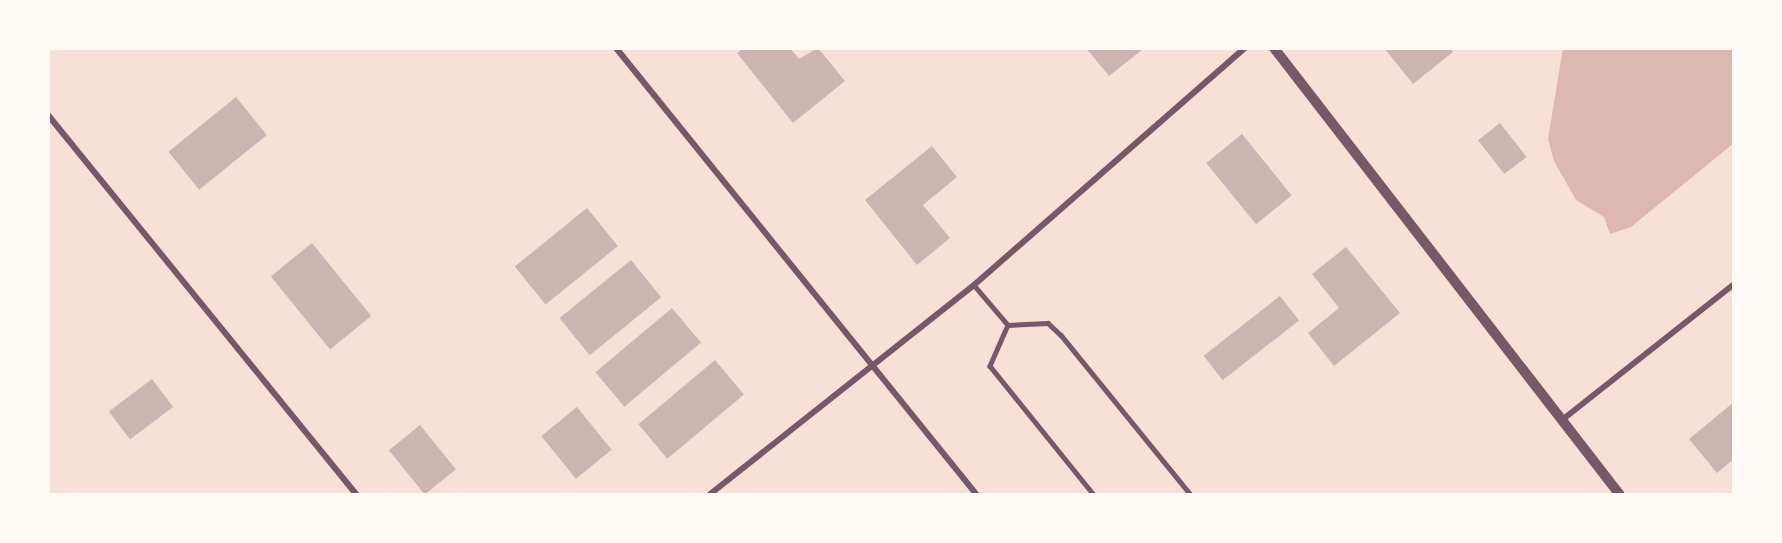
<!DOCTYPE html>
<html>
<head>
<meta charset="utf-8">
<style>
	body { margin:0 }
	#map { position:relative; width:1782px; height:543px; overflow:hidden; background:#f7e1d7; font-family:"Public Sans",sans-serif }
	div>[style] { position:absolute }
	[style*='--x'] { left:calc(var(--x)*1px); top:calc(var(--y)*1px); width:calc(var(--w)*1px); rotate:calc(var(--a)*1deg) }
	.water>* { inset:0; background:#dcb8b0 }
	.building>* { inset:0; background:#ccb4b1; transform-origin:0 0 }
	.service>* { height:4.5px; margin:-2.25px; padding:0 2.25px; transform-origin:2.25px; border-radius:2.25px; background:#755966 }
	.minor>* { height:6px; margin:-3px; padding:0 3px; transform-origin:3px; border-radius:3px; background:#755966 }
	.tertiary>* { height:10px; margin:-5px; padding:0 5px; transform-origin:5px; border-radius:5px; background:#755966 }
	span { translate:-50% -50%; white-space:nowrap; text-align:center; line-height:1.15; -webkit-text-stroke:5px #fffaf5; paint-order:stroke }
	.frame { position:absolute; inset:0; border:50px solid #fffaf5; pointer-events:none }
</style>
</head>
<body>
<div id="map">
	<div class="water">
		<div style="clip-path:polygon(1563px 48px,1734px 48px,1734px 143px,1631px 227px,1610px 234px,1604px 217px,1576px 200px,1554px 161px,1548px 139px)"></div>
	</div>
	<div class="building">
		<div style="clip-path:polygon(743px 48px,790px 48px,799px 59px,818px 48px,845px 81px,793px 123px,737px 53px)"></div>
		<div style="clip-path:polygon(1086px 48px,1140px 48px,1142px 50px,1109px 76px)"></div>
		<div style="clip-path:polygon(1384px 48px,1450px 48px,1453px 52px,1413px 84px)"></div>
		<div style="left:236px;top:97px;width:49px;height:87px;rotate:51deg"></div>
		<div style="left:1500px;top:123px;width:43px;height:28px;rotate:52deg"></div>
		<div style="left:1242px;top:134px;width:79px;height:46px;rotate:51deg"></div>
		<div style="clip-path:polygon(932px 146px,957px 177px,923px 205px,950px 238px,917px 265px,865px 200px)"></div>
		<div style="left:587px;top:208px;width:49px;height:93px;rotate:51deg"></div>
		<div style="left:312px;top:243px;width:94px;height:53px;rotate:51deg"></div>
		<div style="clip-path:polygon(1346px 247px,1400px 313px,1334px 366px,1308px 333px,1339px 308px,1312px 274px)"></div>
		<div style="left:631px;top:260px;width:48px;height:92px;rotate:51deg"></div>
		<div style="left:1280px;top:296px;width:31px;height:97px;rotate:52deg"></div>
		<div style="left:672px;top:308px;width:45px;height:100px;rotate:50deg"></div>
		<div style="left:715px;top:360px;width:45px;height:100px;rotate:50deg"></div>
		<div style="left:152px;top:379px;width:35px;height:54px;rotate:53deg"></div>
		<div style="clip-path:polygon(1734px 402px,1734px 459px,1717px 473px,1689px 439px)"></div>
		<div style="left:577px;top:407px;width:55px;height:46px;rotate:51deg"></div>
		<div style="left:420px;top:425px;width:57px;height:40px;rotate:51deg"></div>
	</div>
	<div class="service">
		<div style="--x:974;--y:285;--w:52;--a:49.6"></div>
		<div style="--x:1008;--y:325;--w:45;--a:113.7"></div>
		<div style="--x:990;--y:366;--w:166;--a:51.1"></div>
		<div style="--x:1008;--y:325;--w:40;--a:-2.9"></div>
		<div style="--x:1048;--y:323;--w:18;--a:43"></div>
		<div style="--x:1061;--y:335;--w:206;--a:50.9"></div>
	</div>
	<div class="minor">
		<div style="--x:616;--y:48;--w:575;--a:51.08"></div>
		<div style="--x:48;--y:115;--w:490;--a:50.9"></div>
		<div style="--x:1562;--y:420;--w:219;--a:-38.3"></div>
		<div style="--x:709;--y:495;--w:338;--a:-38.4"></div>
		<div style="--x:974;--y:285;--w:360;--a:-41.2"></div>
	</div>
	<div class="tertiary">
		<div style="--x:1274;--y:48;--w:565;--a:52.26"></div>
	</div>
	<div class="frame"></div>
</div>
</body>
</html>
